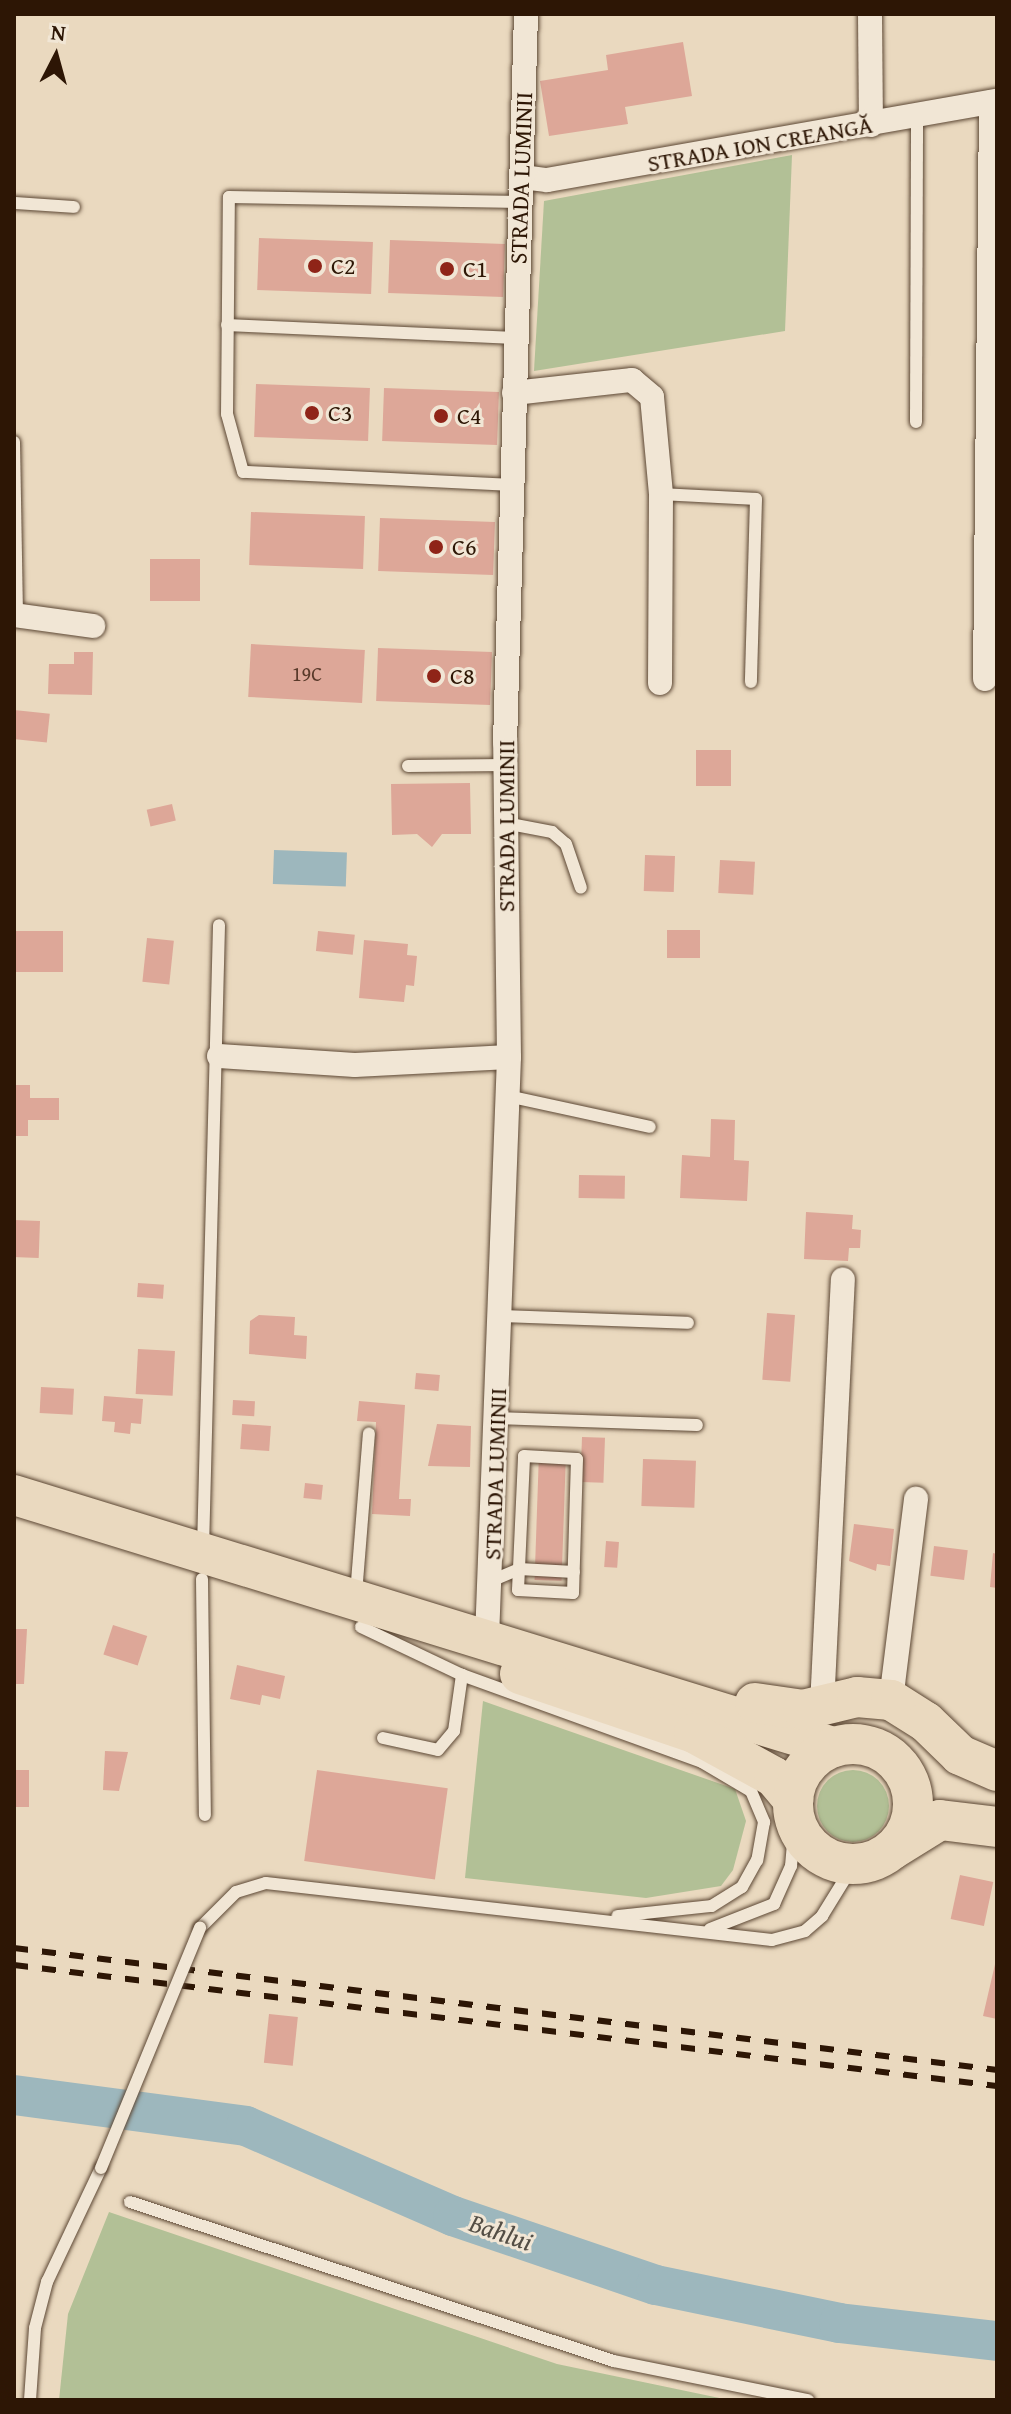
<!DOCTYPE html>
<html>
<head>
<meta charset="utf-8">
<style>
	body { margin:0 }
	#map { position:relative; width:1011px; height:2414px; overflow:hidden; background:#ead9bf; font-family:"Gentium Book Plus",serif }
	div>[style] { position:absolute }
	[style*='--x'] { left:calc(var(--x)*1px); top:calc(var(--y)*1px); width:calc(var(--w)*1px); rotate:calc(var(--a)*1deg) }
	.green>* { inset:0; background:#b2c096 }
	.round { border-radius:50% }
	.water>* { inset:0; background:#9db7bd; transform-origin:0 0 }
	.river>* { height:40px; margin:-20px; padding:0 20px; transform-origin:20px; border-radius:20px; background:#9db7bd }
	.building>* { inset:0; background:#dda798; transform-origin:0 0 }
	.roads { filter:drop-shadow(0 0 2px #5c4734) drop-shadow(0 0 2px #5c4734) }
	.service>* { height:12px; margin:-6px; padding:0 6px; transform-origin:6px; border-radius:6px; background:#f1e6d5 }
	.minor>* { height:24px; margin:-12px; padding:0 12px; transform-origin:12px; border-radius:12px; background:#f1e6d5 }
	.trunk>* { height:40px; margin:-20px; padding:0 20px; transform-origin:20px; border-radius:20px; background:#ead9bf }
	.trunk>.ring { margin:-20px; padding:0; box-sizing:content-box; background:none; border:40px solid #ead9bf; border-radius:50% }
	.rail>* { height:6px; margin-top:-3px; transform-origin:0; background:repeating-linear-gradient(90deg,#2d1605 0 14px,transparent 0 28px) }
	.bridges { filter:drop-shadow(0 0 2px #5c4734) drop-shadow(0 0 2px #5c4734) }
	.service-bridge>* { height:12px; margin:-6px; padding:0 6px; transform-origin:6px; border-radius:6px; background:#f1e6d5 }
	.dots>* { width:22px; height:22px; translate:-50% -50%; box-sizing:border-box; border:4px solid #f1e6d5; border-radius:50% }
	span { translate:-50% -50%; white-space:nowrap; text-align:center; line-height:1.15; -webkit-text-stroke:6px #f1e6d5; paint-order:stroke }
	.number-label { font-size:20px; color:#593a2a }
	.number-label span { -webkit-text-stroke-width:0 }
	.street-label { font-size:24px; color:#2d1605 }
	.poi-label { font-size:24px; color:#2d1605 }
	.left { translate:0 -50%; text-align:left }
	.water-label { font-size:26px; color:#544e45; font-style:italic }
	.frame { position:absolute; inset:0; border:16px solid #2d1605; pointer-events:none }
	.north { position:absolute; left:16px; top:16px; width:80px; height:80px; -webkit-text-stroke:6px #f1e6d5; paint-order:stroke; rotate:6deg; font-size:22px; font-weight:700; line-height:32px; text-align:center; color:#2d1605 }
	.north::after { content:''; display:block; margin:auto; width:28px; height:36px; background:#2d1605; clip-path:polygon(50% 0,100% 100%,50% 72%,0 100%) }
</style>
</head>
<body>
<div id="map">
	<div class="green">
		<div style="clip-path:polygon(792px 155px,785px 331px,534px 371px,544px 201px)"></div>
		<div style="clip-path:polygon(483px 1701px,735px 1789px,746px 1821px,733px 1870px,721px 1886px,646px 1898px,465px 1878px)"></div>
		<div class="round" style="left:817px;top:1770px;width:72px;height:72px"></div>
		<div style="clip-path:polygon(109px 2212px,557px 2364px,729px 2400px,59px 2400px,68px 2314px)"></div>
	</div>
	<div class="water">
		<div style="left:274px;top:850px;width:73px;height:34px;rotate:2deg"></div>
	</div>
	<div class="river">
		<div style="--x:14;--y:2095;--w:234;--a:7.6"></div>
		<div style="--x:246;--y:2126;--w:226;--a:23.5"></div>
		<div style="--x:453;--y:2216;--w:214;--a:18.8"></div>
		<div style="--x:656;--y:2285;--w:187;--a:11.7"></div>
		<div style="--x:839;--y:2323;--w:159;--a:6.5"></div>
	</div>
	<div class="building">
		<div style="clip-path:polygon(683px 42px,692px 96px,625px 107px,628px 124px,549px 136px,540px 81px,608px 70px,606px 55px)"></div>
		<div style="left:259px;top:238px;width:114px;height:52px;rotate:2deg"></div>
		<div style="left:390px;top:240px;width:115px;height:53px;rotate:2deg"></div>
		<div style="left:256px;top:384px;width:114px;height:53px;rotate:2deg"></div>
		<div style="left:384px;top:388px;width:115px;height:53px;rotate:2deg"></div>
		<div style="left:251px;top:512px;width:114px;height:53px;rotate:2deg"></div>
		<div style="left:380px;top:518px;width:115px;height:53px;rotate:2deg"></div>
		<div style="left:150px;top:559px;width:50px;height:42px"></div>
		<div style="left:251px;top:644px;width:114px;height:53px;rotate:3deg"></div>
		<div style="left:378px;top:648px;width:114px;height:53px;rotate:2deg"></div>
		<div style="clip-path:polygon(74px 652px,93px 652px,92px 695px,48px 694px,49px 664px,74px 664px)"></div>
		<div style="left:14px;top:710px;width:36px;height:29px;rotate:6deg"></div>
		<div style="left:696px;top:750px;width:35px;height:36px"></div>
		<div style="clip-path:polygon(470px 783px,471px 834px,442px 834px,432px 847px,417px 834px,392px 835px,391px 784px)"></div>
		<div style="left:172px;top:804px;width:17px;height:26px;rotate:77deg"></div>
		<div style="left:645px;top:855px;width:30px;height:36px;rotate:2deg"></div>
		<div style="left:720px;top:860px;width:35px;height:33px;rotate:3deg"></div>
		<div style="left:667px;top:930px;width:33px;height:28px"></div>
		<div style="left:14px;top:931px;width:49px;height:41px"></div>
		<div style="left:318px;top:931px;width:37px;height:20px;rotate:6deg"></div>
		<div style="left:147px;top:938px;width:27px;height:44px;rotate:6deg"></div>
		<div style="clip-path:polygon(364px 940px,408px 944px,407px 955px,417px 956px,414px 986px,406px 985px,404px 1002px,359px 998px)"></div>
		<div style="clip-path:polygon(14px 1085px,30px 1085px,30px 1098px,59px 1098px,59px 1120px,28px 1120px,28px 1136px,14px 1136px)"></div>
		<div style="clip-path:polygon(711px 1119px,735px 1120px,734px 1160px,749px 1161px,747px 1201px,680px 1198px,682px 1155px,710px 1157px)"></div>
		<div style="left:579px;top:1175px;width:46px;height:23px;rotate:1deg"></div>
		<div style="clip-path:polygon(806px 1212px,853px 1215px,852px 1229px,861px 1230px,860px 1248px,849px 1248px,848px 1261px,804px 1259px)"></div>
		<div style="left:14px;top:1220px;width:26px;height:37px;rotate:2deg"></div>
		<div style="left:138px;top:1283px;width:26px;height:14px;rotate:4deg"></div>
		<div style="left:767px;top:1313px;width:28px;height:67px;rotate:4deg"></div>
		<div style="clip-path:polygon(259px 1315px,295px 1317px,294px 1335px,307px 1336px,306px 1359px,249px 1354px,250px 1321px)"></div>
		<div style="left:138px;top:1349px;width:37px;height:45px;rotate:3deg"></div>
		<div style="left:416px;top:1373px;width:24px;height:16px;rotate:5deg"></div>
		<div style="left:41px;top:1387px;width:33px;height:26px;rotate:3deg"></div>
		<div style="clip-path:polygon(104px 1396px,143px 1399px,141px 1424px,131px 1423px,130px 1434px,114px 1432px,115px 1422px,102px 1421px)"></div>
		<div style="left:233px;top:1400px;width:22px;height:15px;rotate:3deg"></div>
		<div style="clip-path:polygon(359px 1401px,405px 1405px,399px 1499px,411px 1499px,410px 1516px,372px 1514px,376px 1422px,357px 1421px)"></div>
		<div style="left:242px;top:1424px;width:29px;height:25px;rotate:4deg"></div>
		<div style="clip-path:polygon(437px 1424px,471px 1426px,470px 1467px,428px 1466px)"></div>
		<div style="left:582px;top:1437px;width:23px;height:45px;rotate:2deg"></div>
		<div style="left:539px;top:1453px;width:27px;height:127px;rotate:2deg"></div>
		<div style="left:643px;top:1459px;width:53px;height:47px;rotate:2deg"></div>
		<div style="left:305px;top:1483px;width:18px;height:15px;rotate:6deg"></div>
		<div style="clip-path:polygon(854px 1524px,894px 1529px,890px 1566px,877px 1564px,876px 1571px,849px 1561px)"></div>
		<div style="left:606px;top:1541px;width:13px;height:26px;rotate:4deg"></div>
		<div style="left:934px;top:1546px;width:34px;height:30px;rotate:7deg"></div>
		<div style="clip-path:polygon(993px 1553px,997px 1554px,997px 1588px,990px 1587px)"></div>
		<div style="left:113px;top:1625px;width:36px;height:31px;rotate:18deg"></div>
		<div style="clip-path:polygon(14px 1629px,27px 1629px,24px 1684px,14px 1684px)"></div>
		<div style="clip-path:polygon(237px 1665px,285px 1676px,280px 1699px,262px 1695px,260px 1705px,230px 1699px)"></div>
		<div style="clip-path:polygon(105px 1751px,128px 1752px,119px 1791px,103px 1790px)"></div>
		<div style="left:14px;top:1770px;width:15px;height:37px"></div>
		<div style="left:317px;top:1770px;width:132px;height:92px;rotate:8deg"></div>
		<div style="left:960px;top:1875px;width:34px;height:45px;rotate:12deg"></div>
		<div style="clip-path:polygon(996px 1960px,997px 1960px,997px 2019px,983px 2016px)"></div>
		<div style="left:269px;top:2014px;width:29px;height:49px;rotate:6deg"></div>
	</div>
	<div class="roads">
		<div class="service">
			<div style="--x:14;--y:203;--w:60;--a:3.8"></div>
			<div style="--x:227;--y:325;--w:288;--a:2.6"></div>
			<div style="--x:916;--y:422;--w:307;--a:-89.8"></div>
			<div style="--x:14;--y:442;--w:173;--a:89"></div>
			<div style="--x:512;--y:485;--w:269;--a:-177.2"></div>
			<div style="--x:243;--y:472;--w:60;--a:-105.4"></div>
			<div style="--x:227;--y:414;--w:217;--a:-89.5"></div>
			<div style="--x:229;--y:197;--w:292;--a:1"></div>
			<div style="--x:661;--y:494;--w:95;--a:3"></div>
			<div style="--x:756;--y:499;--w:183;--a:91.6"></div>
			<div style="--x:408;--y:766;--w:97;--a:-0.6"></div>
			<div style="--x:505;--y:823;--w:48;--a:10.8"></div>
			<div style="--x:552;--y:832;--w:18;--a:41"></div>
			<div style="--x:566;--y:844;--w:46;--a:71.2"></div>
			<div style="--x:507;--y:1096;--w:146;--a:12.2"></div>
			<div style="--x:501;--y:1316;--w:187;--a:2.1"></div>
			<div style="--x:496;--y:1418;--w:201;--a:2"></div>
			<div style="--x:524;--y:1456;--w:53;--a:3.2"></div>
			<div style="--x:577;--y:1459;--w:134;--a:91.7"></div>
			<div style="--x:573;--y:1593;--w:55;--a:-176.9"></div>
			<div style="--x:518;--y:1590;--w:134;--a:-87.4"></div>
			<div style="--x:203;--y:1549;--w:624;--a:-88.53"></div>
			<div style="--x:202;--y:1579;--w:236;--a:89.3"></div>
			<div style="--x:491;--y:1581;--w:30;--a:-23"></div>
			<div style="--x:519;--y:1569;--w:55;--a:3.1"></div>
			<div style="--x:356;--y:1594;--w:161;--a:-85.4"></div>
			<div style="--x:361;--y:1627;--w:112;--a:25.4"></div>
			<div style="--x:462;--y:1675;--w:255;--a:19.9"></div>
			<div style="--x:702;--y:1762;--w:57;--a:30.6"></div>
			<div style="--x:751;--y:1791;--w:34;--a:67"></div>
			<div style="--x:764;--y:1822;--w:39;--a:100"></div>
			<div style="--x:757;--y:1860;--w:31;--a:119"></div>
			<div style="--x:742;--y:1887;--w:36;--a:148"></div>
			<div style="--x:711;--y:1906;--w:94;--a:173.9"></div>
			<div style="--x:383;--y:1738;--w:56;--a:12.3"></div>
			<div style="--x:438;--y:1750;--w:25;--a:-50"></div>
			<div style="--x:454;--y:1731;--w:57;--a:-81.9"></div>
			<div style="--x:200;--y:1928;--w:51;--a:-45"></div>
			<div style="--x:236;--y:1892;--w:31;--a:-17"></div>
			<div style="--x:266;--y:1883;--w:509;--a:6.43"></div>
			<div style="--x:772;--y:1940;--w:34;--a:-15"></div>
			<div style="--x:805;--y:1931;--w:23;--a:-41"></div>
			<div style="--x:822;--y:1916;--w:61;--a:-58.4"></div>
			<div style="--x:710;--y:1929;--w:69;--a:-21.3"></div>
			<div style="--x:774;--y:1904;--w:42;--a:-65.9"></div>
			<div style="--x:791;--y:1866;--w:45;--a:-84.9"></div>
			<div style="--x:130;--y:2202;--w:509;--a:18.19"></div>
			<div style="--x:614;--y:2361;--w:198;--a:11.4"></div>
			<div style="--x:30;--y:2400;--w:72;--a:-86"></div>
			<div style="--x:35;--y:2328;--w:48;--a:-75.4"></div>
			<div style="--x:47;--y:2282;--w:126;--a:-64.7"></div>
		</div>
		<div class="minor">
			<div style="--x:870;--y:14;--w:111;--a:89.5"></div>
			<div style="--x:522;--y:177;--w:25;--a:7"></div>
			<div style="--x:547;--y:180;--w:457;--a:-10"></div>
			<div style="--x:514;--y:393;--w:119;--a:-6.3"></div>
			<div style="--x:632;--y:380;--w:26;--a:40"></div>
			<div style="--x:652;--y:397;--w:97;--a:84.7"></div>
			<div style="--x:661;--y:494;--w:189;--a:90.3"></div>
			<div style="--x:14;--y:615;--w:80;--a:7.9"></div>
			<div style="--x:985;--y:679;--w:577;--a:-89.4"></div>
			<div style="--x:219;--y:1056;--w:136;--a:3.8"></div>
			<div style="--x:355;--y:1065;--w:154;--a:-3"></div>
			<div style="--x:487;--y:1638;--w:581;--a:-87.83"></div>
			<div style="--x:509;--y:1057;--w:314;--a:-90.7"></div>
			<div style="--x:505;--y:743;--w:729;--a:-88.35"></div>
			<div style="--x:891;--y:1700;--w:203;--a:-82.9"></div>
			<div style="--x:822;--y:1706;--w:427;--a:-87.2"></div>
		</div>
		<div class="trunk">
			<div style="--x:14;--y:1495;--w:857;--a:17.1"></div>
			<div style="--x:520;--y:1674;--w:184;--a:18.7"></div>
			<div style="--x:694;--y:1733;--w:91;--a:28.8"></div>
			<div style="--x:774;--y:1777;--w:30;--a:50"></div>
			<div style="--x:755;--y:1703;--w:49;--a:8.3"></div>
			<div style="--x:803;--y:1710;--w:56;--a:-13.5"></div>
			<div style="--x:857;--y:1697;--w:34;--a:5"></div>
			<div style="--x:891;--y:1700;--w:41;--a:32.2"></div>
			<div style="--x:926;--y:1722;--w:47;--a:44.1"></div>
			<div style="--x:960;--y:1755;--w:40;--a:23.4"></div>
			<div class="ring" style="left:793px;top:1744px;width:80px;height:80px"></div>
			<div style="--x:893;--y:1849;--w:55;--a:-31.7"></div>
			<div style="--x:940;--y:1820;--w:57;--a:7"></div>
		</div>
	</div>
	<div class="rail">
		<div style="--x:14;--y:1948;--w:991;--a:7.07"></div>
		<div style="--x:14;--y:1965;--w:990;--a:7.02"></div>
	</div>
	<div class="bridges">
		<div class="service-bridge">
			<div style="--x:101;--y:2168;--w:260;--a:-67.6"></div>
		</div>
	</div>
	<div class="dots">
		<div style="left:315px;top:266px;background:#8f2418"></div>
		<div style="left:447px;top:269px;background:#8f2418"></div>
		<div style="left:312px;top:413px;background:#8f2418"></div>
		<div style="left:441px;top:416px;background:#8f2418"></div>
		<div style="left:436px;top:547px;background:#8f2418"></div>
		<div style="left:434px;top:676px;background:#8f2418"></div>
	</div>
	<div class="number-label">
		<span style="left:307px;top:673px">19C</span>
	</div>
	<div class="street-label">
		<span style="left:760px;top:144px;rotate:-10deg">STRADA ION CREANGĂ</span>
		<span style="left:521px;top:178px;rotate:-88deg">STRADA LUMINII</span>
		<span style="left:506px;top:826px;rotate:-90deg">STRADA LUMINII</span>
		<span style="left:495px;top:1474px;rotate:-88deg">STRADA LUMINII</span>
	</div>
	<div class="poi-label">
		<span class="left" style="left:331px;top:266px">C2</span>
		<span class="left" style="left:463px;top:269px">C1</span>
		<span class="left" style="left:328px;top:413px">C3</span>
		<span class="left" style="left:457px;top:416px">C4</span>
		<span class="left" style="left:452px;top:547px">C6</span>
		<span class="left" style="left:450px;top:676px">C8</span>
	</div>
	<div class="water-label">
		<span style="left:501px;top:2232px;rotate:19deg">Bahlui</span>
	</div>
	<div class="frame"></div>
	<div class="north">N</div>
</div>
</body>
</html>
